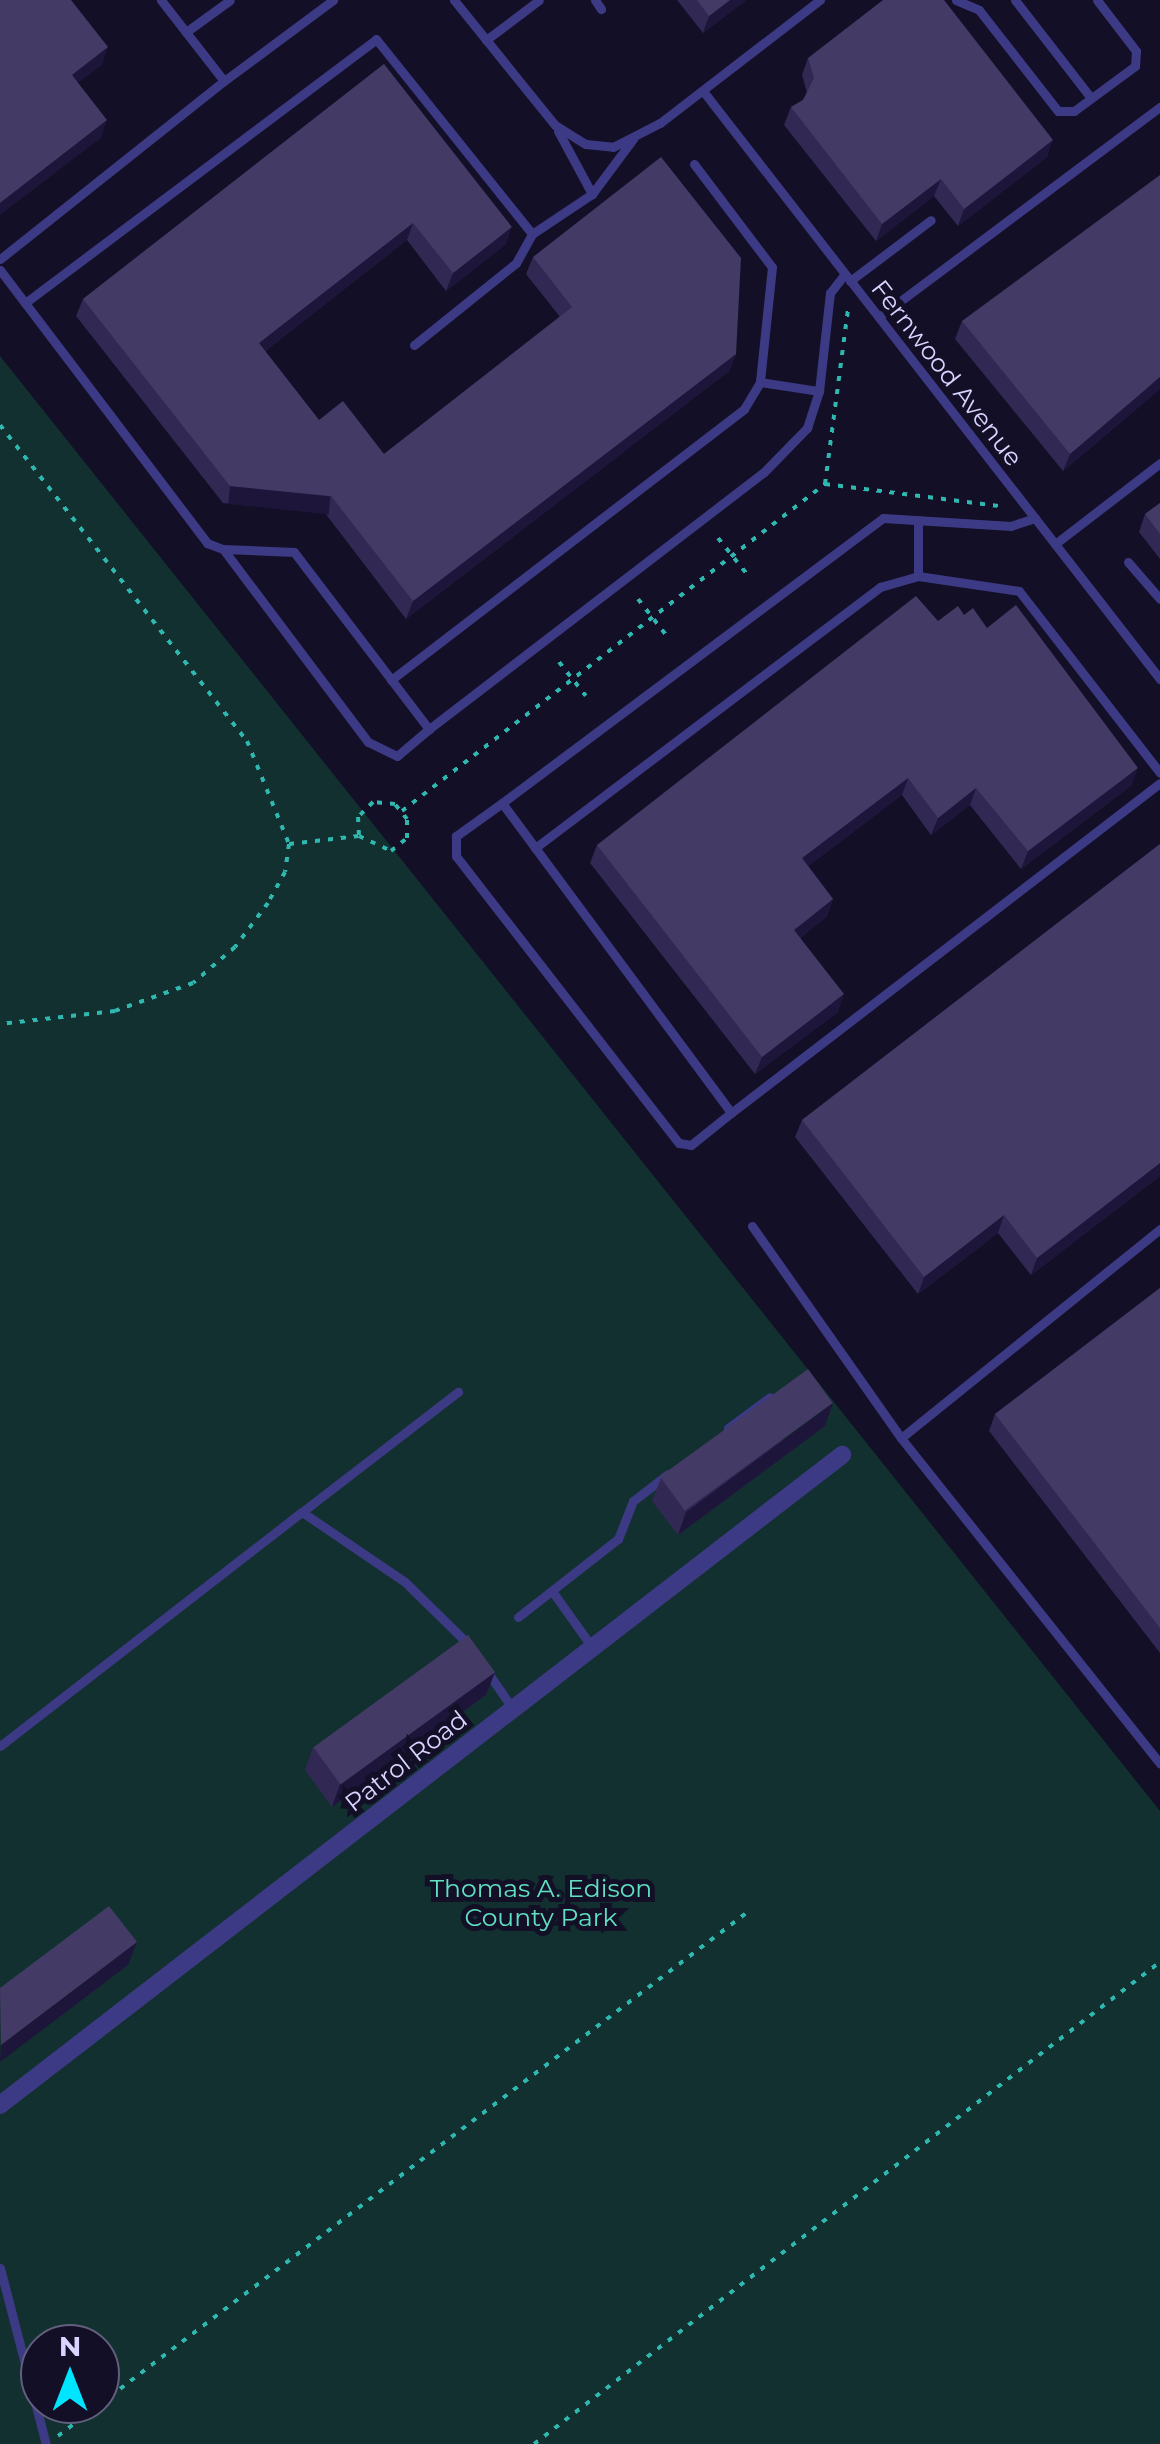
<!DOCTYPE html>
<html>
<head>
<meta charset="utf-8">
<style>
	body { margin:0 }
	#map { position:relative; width:1160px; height:2444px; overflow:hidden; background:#130f26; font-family:Montserrat,sans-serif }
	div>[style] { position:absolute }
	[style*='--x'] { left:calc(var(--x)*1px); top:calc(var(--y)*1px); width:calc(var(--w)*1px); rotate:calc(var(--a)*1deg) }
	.green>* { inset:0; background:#12302f }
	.path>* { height:4px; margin-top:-2px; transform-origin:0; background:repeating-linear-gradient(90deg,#2fb8b0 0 5px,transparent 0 13px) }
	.lane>* { height:9px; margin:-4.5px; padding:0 4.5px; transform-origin:4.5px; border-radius:4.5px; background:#3d3a85 }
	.street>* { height:18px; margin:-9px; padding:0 9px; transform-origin:9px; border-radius:9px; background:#3d3a85 }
	.wall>* { inset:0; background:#312854 }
	.shaded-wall>* { inset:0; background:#1d163a; transform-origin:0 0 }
	.building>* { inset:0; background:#433a66; transform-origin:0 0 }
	span { translate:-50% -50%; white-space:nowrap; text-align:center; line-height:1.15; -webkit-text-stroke:10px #130f26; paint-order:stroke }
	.street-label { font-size:25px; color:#d9d4ff }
	.park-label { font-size:25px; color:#5fe0c0 }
	.north { position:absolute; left:20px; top:2324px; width:100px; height:100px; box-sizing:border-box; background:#130f26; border:2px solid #625e7d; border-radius:50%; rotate:0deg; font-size:28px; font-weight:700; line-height:40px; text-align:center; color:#d9d4ff }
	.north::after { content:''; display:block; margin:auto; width:35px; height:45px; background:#00e5ff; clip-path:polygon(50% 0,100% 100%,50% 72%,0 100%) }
</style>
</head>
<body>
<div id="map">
	<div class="green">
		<div style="clip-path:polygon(evenodd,0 356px,1160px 1811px,1160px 2444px,0 2444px,0 356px,40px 2344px,100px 2344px,100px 2404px,40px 2404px,40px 2344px)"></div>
	</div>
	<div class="path">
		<div style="--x:0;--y:425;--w:401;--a:52"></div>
		<div style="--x:247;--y:741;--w:111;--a:67.8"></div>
		<div style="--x:289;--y:844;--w:28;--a:98"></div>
		<div style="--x:285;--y:872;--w:35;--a:119"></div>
		<div style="--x:268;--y:903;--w:55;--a:126.9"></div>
		<div style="--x:235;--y:947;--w:55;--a:139.4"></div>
		<div style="--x:193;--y:983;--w:83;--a:160.3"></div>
		<div style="--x:115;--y:1011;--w:116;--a:173.6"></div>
		<div style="--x:825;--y:484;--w:177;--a:-82.5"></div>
		<div style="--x:718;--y:538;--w:45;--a:51.3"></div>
		<div style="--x:638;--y:599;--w:46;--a:52.1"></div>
		<div style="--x:559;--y:662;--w:43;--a:51.5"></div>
		<div style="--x:402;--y:811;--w:535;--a:-37.71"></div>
		<div style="--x:825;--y:484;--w:175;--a:7.2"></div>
		<div style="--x:289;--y:844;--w:70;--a:-6.5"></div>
		<div style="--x:359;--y:836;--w:35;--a:25"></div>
		<div style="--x:391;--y:851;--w:21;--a:-39"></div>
		<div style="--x:407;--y:838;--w:19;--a:-90"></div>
		<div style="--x:407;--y:819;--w:19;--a:-129"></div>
		<div style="--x:395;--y:804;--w:22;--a:-175"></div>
		<div style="--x:373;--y:802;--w:21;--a:135"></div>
		<div style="--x:358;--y:817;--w:19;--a:87"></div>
		<div style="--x:58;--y:2436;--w:868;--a:-37.23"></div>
		<div style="--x:534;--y:2444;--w:790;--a:-37.6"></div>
	</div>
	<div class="lane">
		<div style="--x:454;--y:0;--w:161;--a:51.1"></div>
		<div style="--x:555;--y:125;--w:36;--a:32"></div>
		<div style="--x:586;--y:144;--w:27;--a:6"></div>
		<div style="--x:613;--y:147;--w:53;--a:-27.1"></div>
		<div style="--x:660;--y:123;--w:202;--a:-37.6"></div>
		<div style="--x:595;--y:0;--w:11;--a:56"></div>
		<div style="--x:956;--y:0;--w:25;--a:23"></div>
		<div style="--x:979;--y:10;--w:128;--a:52"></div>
		<div style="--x:1058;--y:111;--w:16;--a:0"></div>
		<div style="--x:1074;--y:111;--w:76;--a:-36.4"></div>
		<div style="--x:1135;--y:66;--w:15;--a:-86"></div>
		<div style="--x:1136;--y:51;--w:64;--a:-127.4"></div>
		<div style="--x:1015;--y:0;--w:124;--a:52.2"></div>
		<div style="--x:186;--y:32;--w:54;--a:-36"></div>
		<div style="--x:486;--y:40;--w:66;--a:-37"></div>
		<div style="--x:224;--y:81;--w:136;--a:-36.6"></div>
		<div style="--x:703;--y:91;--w:745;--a:52.15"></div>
		<div style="--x:558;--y:131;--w:72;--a:61.6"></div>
		<div style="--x:694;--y:164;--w:129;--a:52.9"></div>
		<div style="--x:772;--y:267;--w:116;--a:96"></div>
		<div style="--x:760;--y:382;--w:60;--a:8.7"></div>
		<div style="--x:0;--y:259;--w:286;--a:-38.5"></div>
		<div style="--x:224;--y:81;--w:103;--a:-127.9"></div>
		<div style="--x:0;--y:270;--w:343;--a:52.8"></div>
		<div style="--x:207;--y:543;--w:17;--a:21"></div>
		<div style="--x:850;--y:281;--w:101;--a:-37"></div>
		<div style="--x:25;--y:303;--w:439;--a:-36.9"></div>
		<div style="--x:376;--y:39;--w:250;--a:51.3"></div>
		<div style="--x:532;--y:234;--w:72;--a:-33.7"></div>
		<div style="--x:592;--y:194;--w:69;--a:-53.3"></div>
		<div style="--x:879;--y:317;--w:351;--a:-36.8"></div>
		<div style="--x:414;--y:345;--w:131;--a:-38.8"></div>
		<div style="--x:516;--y:263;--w:33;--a:-61"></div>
		<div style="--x:1035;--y:518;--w:25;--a:162"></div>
		<div style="--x:1011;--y:526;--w:128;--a:-176.4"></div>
		<div style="--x:883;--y:518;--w:476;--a:143.2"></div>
		<div style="--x:502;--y:803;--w:385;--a:53.5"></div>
		<div style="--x:731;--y:1113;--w:541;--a:-37.57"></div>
		<div style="--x:918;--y:520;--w:56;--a:90"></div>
		<div style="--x:918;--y:576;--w:102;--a:8.4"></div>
		<div style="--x:1019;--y:591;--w:230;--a:52.2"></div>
		<div style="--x:1055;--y:544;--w:133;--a:-37.6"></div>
		<div style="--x:1128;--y:562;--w:49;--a:49.1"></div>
		<div style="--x:391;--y:680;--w:445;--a:-37.5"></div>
		<div style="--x:744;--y:409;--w:31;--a:-59"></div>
		<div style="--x:429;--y:729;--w:42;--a:139.8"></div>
		<div style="--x:397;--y:756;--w:32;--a:-154"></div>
		<div style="--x:368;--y:742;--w:241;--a:-126.9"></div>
		<div style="--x:223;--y:549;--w:71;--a:2.4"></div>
		<div style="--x:294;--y:552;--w:223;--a:52.7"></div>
		<div style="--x:429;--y:729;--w:422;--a:-37.5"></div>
		<div style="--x:764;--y:472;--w:62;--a:-45.7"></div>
		<div style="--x:807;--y:428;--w:39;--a:-72"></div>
		<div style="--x:819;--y:391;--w:99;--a:-83.6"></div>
		<div style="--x:830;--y:293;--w:24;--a:-52"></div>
		<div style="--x:502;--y:803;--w:57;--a:144.3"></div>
		<div style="--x:456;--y:836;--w:20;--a:90"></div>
		<div style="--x:456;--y:856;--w:363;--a:52.2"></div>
		<div style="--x:679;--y:1143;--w:12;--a:9"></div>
		<div style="--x:691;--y:1145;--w:51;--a:-38.7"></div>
		<div style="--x:535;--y:848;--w:433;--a:-37.1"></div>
		<div style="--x:880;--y:587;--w:40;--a:-16"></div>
		<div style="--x:752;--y:1226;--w:259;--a:54.9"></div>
		<div style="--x:901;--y:1438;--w:333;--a:-38.9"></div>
		<div style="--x:728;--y:1428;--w:52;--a:-36.4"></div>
		<div style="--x:901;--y:1438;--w:416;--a:51.5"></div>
		<div style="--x:302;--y:1512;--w:197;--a:-37.6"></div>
		<div style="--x:552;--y:1591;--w:69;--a:54.5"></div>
		<div style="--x:518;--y:1617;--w:127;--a:-38"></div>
		<div style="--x:618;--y:1539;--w:41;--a:-68.5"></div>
		<div style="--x:633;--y:1501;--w:44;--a:-37.6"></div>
		<div style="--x:486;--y:1670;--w:47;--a:55.3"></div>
		<div style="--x:0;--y:1746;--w:382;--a:-37.8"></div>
		<div style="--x:302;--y:1512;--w:125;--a:34.2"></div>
		<div style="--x:405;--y:1582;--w:90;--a:44.5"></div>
		<div style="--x:0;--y:2268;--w:182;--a:75.4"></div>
	</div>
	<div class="street">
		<div style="--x:0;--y:2105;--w:1064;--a:-37.67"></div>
	</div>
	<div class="wall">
		<div style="clip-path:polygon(677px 0,746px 0,703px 33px)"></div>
		<div style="clip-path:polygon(808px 58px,1047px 157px,958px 226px,934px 196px,876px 241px,784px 125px,791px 107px,803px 100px,807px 93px,802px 75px)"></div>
		<div style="clip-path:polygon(384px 64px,506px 244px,446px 291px,407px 240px,265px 351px,319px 420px,384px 454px,560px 317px,526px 274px,533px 257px,736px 354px,729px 371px,406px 619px,325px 513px,223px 503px,76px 316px,83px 299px)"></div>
		<div style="clip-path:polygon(962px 321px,1160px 389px,1063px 471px,955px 339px)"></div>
		<div style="clip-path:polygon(1160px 503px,1160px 559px,1139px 532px,1145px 514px)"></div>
		<div style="clip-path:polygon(964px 615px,987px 628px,1132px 785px,1021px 869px,970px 805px,931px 835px,902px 795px,808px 866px,833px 899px,827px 916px,800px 938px,838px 1012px,755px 1074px,590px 863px,597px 845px,938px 621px)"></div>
		<div style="clip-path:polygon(1160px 844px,1160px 1176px,1031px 1275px,998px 1233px,918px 1294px,795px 1137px,802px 1120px)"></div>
		<div style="clip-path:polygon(1160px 1288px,1160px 1653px,989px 1431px,995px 1414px)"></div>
		<div style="clip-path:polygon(825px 1426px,678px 1535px,652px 1501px,661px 1478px)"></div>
		<div style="clip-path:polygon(495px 1672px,486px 1695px,332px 1807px,305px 1770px,313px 1747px)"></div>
	</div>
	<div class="shaded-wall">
		<div style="clip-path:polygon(730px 0,746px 0,703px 33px,709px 16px)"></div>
		<div style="clip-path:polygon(108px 47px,102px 65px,65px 92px,72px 75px)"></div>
		<div style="clip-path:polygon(107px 120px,101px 138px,0 215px,0 203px)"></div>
		<div style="clip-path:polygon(1053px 140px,1047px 157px,958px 226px,964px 209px)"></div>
		<div style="clip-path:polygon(941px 179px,934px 196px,876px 241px,882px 224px)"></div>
		<div style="clip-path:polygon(413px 223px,407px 240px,253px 360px,259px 343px)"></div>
		<div style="clip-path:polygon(512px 227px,506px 244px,446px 291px,453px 273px)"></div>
		<div style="clip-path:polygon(736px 354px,729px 371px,406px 619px,413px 601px)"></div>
		<div style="clip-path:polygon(1160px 377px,1160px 389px,1063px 471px,1070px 454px)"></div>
		<div style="left:230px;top:486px;width:101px;height:18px;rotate:6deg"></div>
		<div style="clip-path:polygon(1138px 768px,1132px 785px,1021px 869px,1028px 851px)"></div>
		<div style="clip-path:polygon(908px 778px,902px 795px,796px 875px,802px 858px)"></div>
		<div style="clip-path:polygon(976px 788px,970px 805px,931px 835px,938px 818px)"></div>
		<div style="clip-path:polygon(833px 899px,827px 916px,787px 948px,794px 930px)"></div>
		<div style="clip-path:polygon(844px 994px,838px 1012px,755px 1074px,762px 1057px)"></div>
		<div style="clip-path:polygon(1160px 1163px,1160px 1176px,1031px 1275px,1037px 1258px)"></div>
		<div style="clip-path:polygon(1004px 1215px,998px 1233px,918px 1294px,924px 1277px)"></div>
		<div style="clip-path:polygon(833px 1403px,825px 1426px,678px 1535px,686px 1512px)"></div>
		<div style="clip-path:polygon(495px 1672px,486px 1695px,332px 1807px,340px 1784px)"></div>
		<div style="clip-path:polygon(137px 1942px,128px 1965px,0 2062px,1px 2045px)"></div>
	</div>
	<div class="building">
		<div style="clip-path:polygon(0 0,71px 0,108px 47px,72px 75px,107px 120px,0 203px)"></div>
		<div style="clip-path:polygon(697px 0,730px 0,709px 16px)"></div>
		<div style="clip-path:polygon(883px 0,944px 0,1053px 140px,964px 209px,941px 179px,882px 224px,791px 107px,803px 100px,814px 78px,808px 58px)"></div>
		<div style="clip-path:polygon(384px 64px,512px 227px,453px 273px,413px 223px,259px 343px,319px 420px,343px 401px,384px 454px,572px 307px,533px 257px,661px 157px,741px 258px,736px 354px,413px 601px,331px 496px,230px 486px,83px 299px)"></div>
		<div style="clip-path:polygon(1160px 175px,1160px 377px,1070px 454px,962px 321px)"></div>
		<div style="clip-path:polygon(1160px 503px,1160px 534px,1145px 514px)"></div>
		<div style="clip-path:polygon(916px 596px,938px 621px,958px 606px,964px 615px,973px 608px,987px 628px,1016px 605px,1138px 768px,1028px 851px,976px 788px,938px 818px,908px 778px,802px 858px,833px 899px,794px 930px,844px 994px,762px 1057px,597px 845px)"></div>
		<div style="clip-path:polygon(1160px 844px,1160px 1163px,1037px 1258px,1004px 1215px,924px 1277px,802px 1120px)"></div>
		<div style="clip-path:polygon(1160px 1288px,1160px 1628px,995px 1414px)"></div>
		<div style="left:808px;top:1369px;width:42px;height:183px;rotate:54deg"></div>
		<div style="left:468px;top:1635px;width:46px;height:191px;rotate:54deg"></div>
		<div style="clip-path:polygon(109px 1906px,137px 1942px,1px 2045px,0 1988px)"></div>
	</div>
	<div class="street-label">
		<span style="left:947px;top:373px;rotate:52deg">Fernwood Avenue</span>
		<span style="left:406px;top:1761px;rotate:-38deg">Patrol Road</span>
	</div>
	<div class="park-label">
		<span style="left:541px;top:1903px">Thomas A. Edison<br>County Park</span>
	</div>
	<div class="north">N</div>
</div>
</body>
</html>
